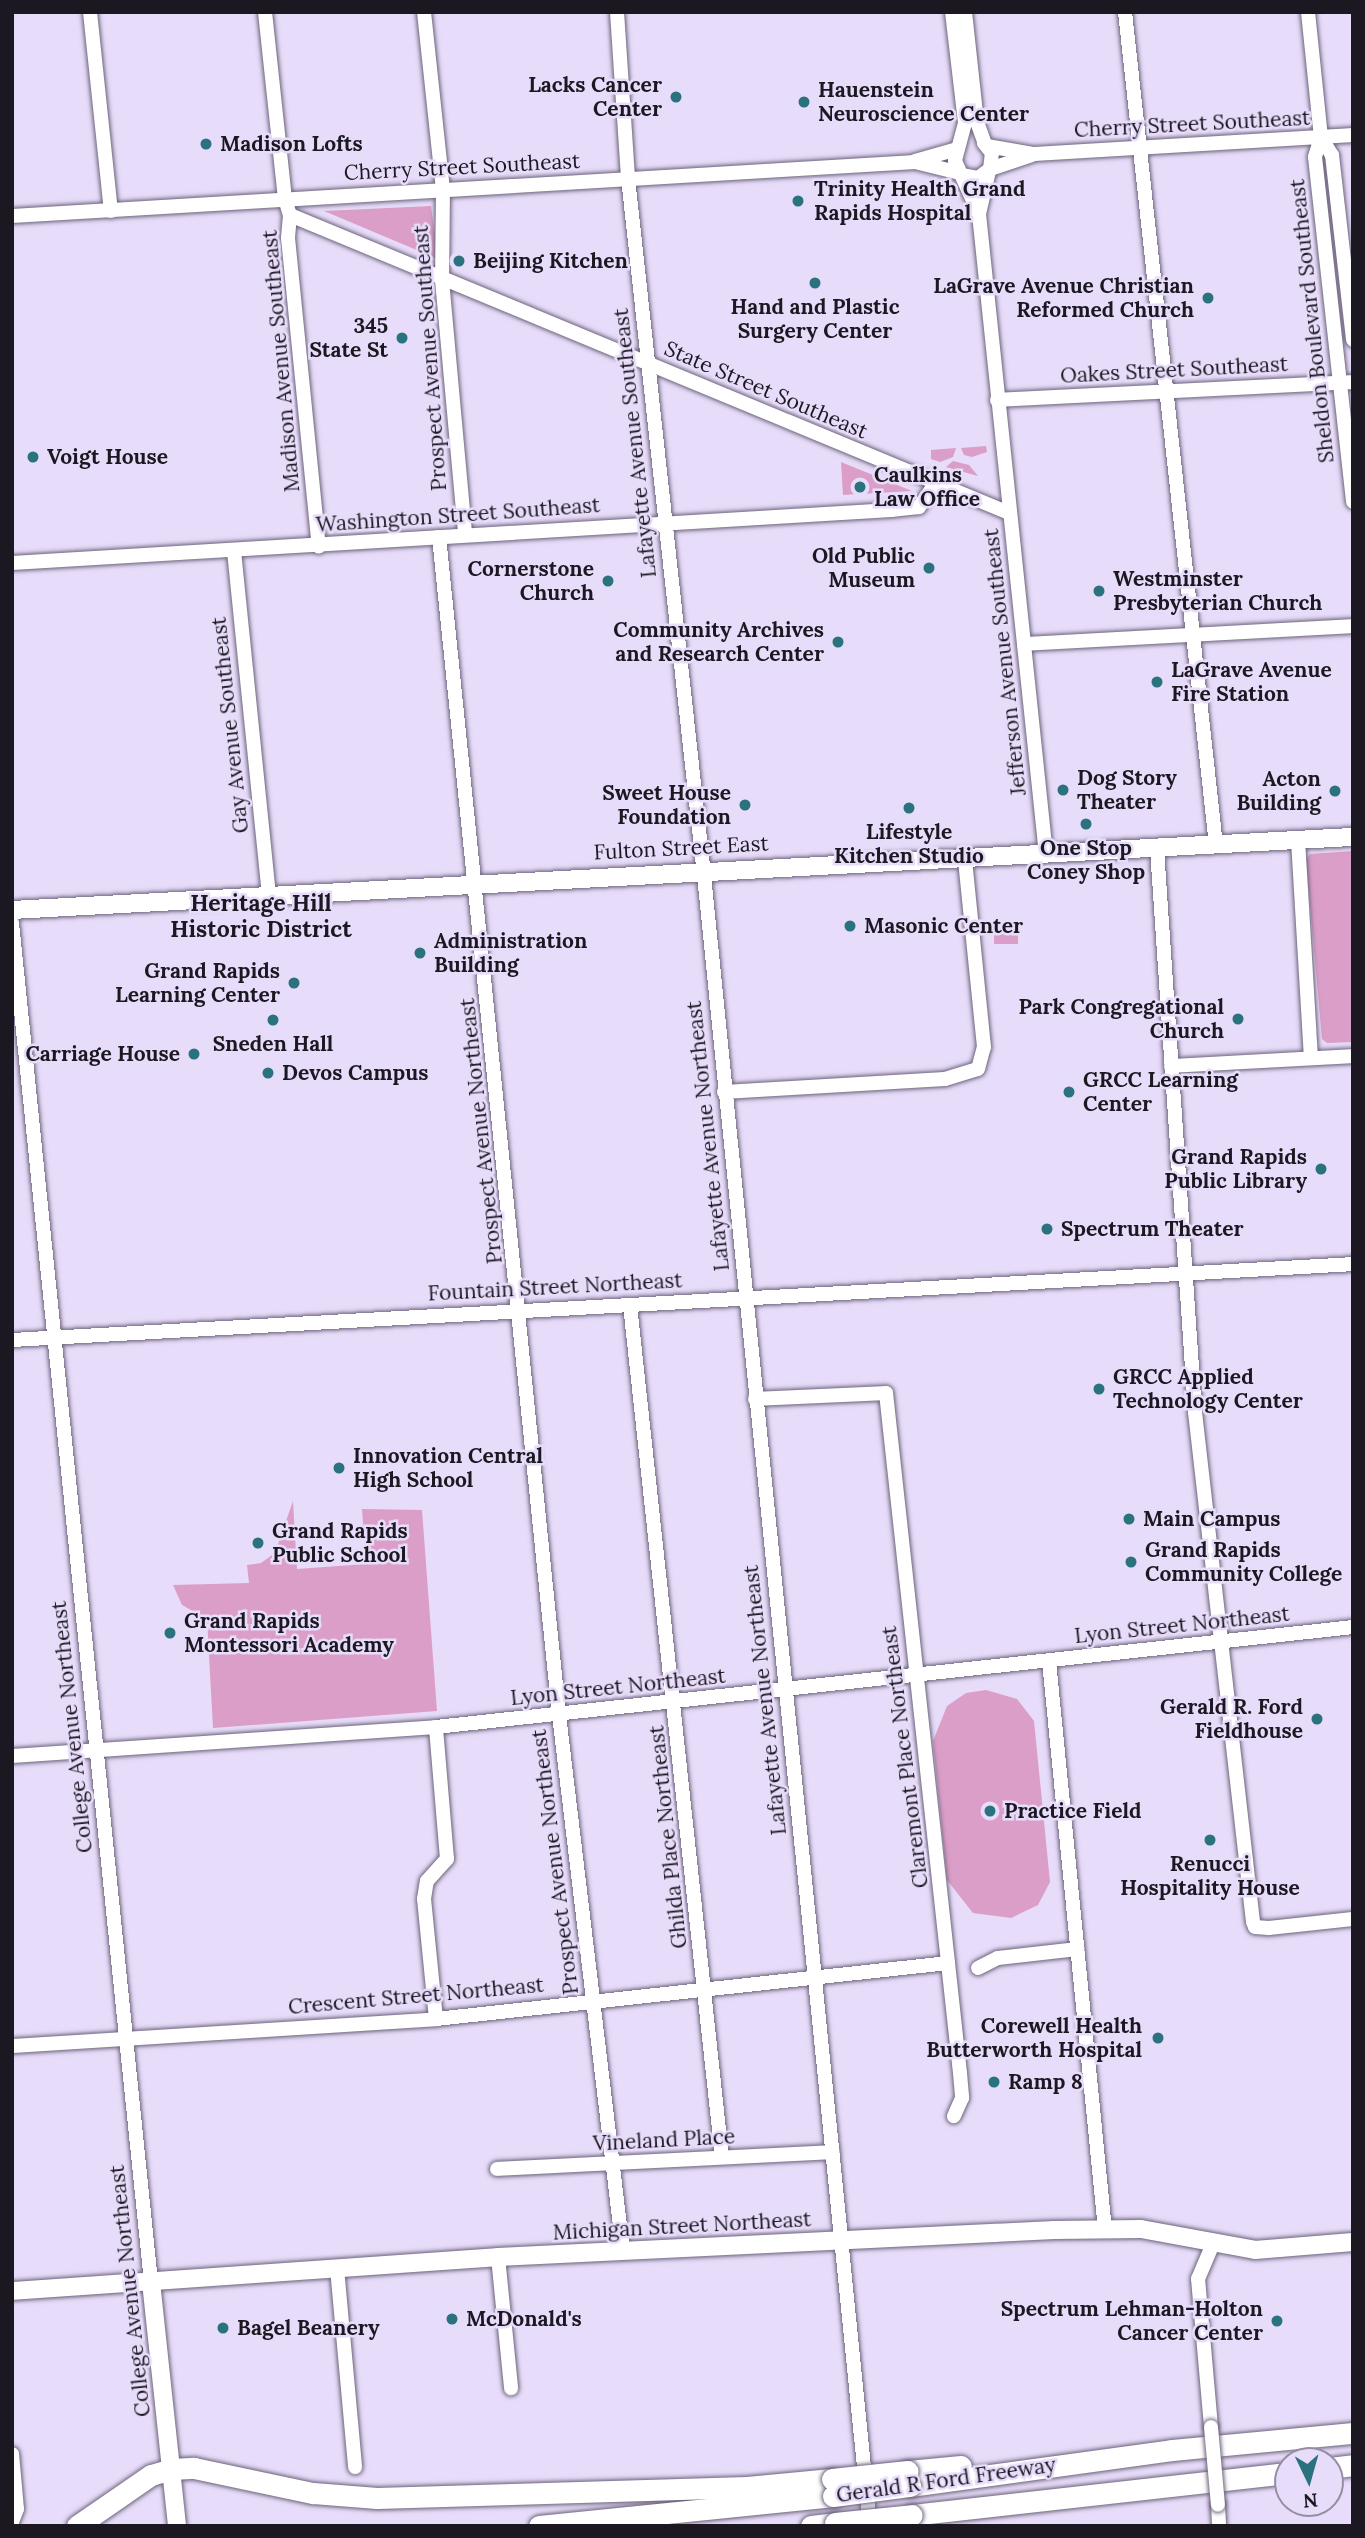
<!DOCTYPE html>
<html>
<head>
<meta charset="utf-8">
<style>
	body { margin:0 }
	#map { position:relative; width:1365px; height:2538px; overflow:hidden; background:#e7dcf9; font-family:Lora,serif }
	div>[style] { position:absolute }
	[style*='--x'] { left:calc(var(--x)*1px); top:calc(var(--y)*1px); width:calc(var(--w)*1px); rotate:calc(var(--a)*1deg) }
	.green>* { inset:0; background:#db9ec8; transform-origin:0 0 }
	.roads { filter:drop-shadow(0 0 2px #6d637c) drop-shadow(0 0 2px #6d637c) }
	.minor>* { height:14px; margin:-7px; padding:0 7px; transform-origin:7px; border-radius:7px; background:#fff }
	.major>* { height:18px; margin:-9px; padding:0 9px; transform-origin:9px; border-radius:9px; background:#fff }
	.highway>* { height:21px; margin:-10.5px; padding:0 10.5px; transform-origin:10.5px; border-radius:10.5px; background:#fff }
	.bridges { filter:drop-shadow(0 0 2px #6d637c) drop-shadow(0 0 2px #6d637c) }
	.minor-bridge>* { height:14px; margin:-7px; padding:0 7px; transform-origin:7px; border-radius:7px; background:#fff }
	.highway-bridge>* { height:21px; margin:-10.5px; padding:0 10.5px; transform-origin:10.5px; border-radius:10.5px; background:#fff }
	.dots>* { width:19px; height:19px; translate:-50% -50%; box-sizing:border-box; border:4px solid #e7dcf9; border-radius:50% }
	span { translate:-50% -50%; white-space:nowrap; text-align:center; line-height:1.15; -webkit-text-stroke:5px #e7dcf9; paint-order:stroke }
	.poi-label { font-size:21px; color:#1b1822; font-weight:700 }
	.right { translate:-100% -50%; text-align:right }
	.left { translate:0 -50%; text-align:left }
	.street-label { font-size:21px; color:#1b1822 }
	.neighbourhood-label { font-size:23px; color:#1b1822; font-weight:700 }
	.frame { position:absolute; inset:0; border:14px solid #1b1822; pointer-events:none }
	.north { position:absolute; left:1274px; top:2447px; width:70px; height:70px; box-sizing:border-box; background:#e7dcf9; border:2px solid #958ea3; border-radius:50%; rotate:175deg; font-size:19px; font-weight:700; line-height:28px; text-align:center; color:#1b1822 }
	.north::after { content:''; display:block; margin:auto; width:24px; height:32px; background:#2b727f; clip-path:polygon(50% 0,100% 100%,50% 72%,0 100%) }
</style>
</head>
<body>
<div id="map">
	<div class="green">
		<div style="clip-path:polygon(431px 206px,438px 259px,324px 211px)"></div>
		<div style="clip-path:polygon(986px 446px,987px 452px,972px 457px,964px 455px,961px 448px)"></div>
		<div style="clip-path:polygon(956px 448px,953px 457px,940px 462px,931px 459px,931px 450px)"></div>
		<div style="clip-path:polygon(953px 461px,969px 465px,978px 476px,946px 467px)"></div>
		<div style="clip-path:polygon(841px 462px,912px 491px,843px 495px)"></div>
		<div style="clip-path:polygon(1353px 851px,1353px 1042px,1327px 1043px,1322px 1039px,1306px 859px,1310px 854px)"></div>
		<div style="left:1018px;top:934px;width:10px;height:24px;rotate:90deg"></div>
		<div style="clip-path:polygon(293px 1501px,297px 1569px,366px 1564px,362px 1509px,422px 1510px,437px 1711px,213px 1728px,207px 1619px,182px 1605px,173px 1585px,249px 1583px,247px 1565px,261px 1563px,275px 1553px)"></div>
		<div style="clip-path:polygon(986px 1690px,1017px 1699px,1034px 1721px,1050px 1882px,1038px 1905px,1011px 1918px,973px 1913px,947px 1880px,933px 1741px,947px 1706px,966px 1693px)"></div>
	</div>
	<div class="roads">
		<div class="minor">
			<div style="--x:90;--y:12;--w:200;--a:84"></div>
			<div style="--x:265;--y:12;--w:188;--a:83.9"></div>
			<div style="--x:285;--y:199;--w:17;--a:73"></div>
			<div style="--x:290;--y:215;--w:778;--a:22.51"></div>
			<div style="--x:424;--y:12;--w:178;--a:83.9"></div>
			<div style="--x:443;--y:189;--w:91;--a:90.6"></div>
			<div style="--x:442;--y:280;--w:255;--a:84.8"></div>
			<div style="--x:617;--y:12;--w:166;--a:86.2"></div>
			<div style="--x:628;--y:178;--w:711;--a:83.78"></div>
			<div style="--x:705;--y:885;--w:1649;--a:84.26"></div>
			<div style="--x:952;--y:12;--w:112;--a:83.3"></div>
			<div style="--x:965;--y:123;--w:39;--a:105"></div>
			<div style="--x:955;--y:161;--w:58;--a:65.6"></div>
			<div style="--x:979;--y:214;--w:644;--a:84.03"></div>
			<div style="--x:965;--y:12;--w:111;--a:83.8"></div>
			<div style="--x:977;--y:122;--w:23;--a:70"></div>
			<div style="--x:1125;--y:12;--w:839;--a:83.77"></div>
			<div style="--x:1308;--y:12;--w:126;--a:84.1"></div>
			<div style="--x:1321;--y:137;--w:21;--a:107"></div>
			<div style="--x:1315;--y:157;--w:347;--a:83.7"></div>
			<div style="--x:1321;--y:137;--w:21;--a:59"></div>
			<div style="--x:1332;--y:155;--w:186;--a:83.5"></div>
			<div style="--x:987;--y:146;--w:48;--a:9.7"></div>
			<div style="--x:1034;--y:154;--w:320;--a:-3.4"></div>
			<div style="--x:915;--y:161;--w:44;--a:-15.9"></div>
			<div style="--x:990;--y:169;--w:44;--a:-18.4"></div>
			<div style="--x:963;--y:175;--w:15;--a:11"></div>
			<div style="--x:978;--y:178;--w:15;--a:-37"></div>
			<div style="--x:990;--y:169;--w:16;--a:-83"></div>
			<div style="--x:992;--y:153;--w:13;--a:-129"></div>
			<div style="--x:979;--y:214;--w:44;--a:-76.9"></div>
			<div style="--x:290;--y:215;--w:23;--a:95"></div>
			<div style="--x:288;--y:238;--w:310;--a:84.3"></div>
			<div style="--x:12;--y:216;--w:905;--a:-3.42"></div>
			<div style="--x:915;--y:162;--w:46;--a:13.7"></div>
			<div style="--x:997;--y:400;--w:356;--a:-2.9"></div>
			<div style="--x:439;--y:537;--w:1184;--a:84.18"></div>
			<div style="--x:559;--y:1715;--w:540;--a:83.19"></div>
			<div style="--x:234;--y:551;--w:346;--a:84.2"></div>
			<div style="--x:12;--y:563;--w:881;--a:-3.45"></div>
			<div style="--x:891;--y:510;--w:28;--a:-6"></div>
			<div style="--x:919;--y:507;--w:29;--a:-55"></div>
			<div style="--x:1024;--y:644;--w:329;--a:-3.1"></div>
			<div style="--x:1298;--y:840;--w:218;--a:86.6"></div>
			<div style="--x:1157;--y:849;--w:564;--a:86.14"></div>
			<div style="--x:1195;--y:1412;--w:513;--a:83.51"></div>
			<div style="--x:1253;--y:1922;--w:5;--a:68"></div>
			<div style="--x:1255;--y:1927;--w:14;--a:4"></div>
			<div style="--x:1269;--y:1928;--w:84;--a:-6.1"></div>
			<div style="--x:12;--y:923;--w:1366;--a:84.16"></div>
			<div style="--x:1171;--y:1066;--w:182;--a:-3.1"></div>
			<div style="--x:724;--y:1092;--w:221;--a:-3.4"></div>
			<div style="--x:945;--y:1079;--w:34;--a:-17"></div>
			<div style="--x:978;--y:1069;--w:23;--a:-75"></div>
			<div style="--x:984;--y:1047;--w:189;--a:-95.8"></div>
			<div style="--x:630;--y:1305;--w:857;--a:83.84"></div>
			<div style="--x:12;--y:1340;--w:1343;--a:-3.24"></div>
			<div style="--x:755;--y:1399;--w:131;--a:-2.6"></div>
			<div style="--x:886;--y:1393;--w:684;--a:83.79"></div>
			<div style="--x:960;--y:2073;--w:25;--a:85"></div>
			<div style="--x:962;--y:2098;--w:20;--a:114"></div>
			<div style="--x:1049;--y:1661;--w:572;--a:84.38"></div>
			<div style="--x:12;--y:1756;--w:425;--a:-3.9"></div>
			<div style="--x:436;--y:1727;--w:922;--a:-6.22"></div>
			<div style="--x:978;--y:1968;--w:22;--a:-27"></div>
			<div style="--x:998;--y:1958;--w:80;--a:-6.5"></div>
			<div style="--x:436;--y:2019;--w:121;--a:-95.7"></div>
			<div style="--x:424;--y:1899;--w:18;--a:-81"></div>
			<div style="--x:427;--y:1881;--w:30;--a:-48"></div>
			<div style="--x:447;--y:1859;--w:132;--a:-94.8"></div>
			<div style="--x:12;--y:2046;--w:425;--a:-3.6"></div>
			<div style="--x:436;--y:2019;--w:515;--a:-6.24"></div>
			<div style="--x:497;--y:2169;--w:336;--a:-2.9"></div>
			<div style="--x:498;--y:2257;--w:132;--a:84.3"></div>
			<div style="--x:337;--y:2268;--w:200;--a:84.8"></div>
			<div style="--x:1211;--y:2427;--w:149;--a:-95"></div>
			<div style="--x:1198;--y:2279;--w:39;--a:-67"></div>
			<div style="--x:12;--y:2454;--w:55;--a:84.8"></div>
			<div style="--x:17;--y:2509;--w:14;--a:111"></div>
			<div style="--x:1218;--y:2505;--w:21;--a:87"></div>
		</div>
		<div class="major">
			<div style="--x:12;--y:910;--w:1343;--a:-3.12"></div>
			<div style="--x:151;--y:2282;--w:245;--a:83.9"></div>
			<div style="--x:12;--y:2291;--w:487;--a:-4"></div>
			<div style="--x:498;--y:2257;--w:557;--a:-2.78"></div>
			<div style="--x:1054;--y:2230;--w:87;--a:-0.7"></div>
			<div style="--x:1141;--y:2229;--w:116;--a:10.4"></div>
			<div style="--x:1255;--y:2250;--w:98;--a:-4.7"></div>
		</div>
		<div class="highway">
			<div style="--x:1330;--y:2468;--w:23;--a:-7"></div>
			<div style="--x:908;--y:2471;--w:53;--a:-5.4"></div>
			<div style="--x:910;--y:2486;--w:264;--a:-7.8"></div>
			<div style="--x:1172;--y:2450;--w:182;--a:-5.4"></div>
			<div style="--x:912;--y:2515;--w:378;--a:-6.4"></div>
			<div style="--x:77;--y:2526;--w:90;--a:-34.6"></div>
			<div style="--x:151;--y:2475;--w:22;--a:-16"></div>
			<div style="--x:172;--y:2469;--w:22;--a:-3"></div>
			<div style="--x:194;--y:2468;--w:122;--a:11.9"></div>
			<div style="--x:313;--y:2493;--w:64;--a:4.5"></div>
			<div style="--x:377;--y:2498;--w:370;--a:-1.7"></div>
			<div style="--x:747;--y:2487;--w:85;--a:-5.4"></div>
			<div style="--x:539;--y:2526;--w:296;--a:-5.8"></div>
			<div style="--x:811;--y:2526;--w:24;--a:-7"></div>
		</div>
	</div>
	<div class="bridges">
		<div class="minor-bridge">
			<div style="--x:1211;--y:2427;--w:78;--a:84.9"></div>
		</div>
		<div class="highway-bridge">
			<div style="--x:832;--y:2479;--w:76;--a:-6"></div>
			<div style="--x:833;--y:2496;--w:78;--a:-7.4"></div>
			<div style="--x:835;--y:2523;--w:77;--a:-5.9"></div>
		</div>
	</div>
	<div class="dots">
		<div style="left:676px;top:97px;background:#2b727f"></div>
		<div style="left:804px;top:102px;background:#2b727f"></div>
		<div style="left:206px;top:144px;background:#2b727f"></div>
		<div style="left:798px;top:201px;background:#2b727f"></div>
		<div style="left:459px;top:261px;background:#2b727f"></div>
		<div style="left:815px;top:283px;background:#2b727f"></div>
		<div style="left:1208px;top:298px;background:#2b727f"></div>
		<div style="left:402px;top:338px;background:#2b727f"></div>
		<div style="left:33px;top:457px;background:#2b727f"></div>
		<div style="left:860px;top:487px;background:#2b727f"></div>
		<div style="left:929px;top:568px;background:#2b727f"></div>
		<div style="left:608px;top:581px;background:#2b727f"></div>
		<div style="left:1099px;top:591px;background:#2b727f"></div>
		<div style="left:838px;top:642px;background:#2b727f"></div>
		<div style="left:1157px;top:682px;background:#2b727f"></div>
		<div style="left:1063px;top:790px;background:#2b727f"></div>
		<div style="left:1335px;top:791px;background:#2b727f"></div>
		<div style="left:745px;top:805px;background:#2b727f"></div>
		<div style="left:909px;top:808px;background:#2b727f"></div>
		<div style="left:1086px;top:824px;background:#2b727f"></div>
		<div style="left:850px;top:926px;background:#2b727f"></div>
		<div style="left:420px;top:953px;background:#2b727f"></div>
		<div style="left:294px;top:983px;background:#2b727f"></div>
		<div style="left:1238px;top:1019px;background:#2b727f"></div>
		<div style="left:273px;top:1020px;background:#2b727f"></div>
		<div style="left:194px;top:1054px;background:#2b727f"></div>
		<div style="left:268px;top:1073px;background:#2b727f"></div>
		<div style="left:1069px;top:1092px;background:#2b727f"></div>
		<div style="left:1321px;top:1169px;background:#2b727f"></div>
		<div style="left:1047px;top:1229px;background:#2b727f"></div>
		<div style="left:1099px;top:1389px;background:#2b727f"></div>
		<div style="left:339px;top:1468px;background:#2b727f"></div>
		<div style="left:1129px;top:1519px;background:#2b727f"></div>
		<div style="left:258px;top:1543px;background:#2b727f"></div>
		<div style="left:1131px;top:1562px;background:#2b727f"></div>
		<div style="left:170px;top:1633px;background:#2b727f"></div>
		<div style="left:1317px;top:1719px;background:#2b727f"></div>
		<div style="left:990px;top:1811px;background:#2b727f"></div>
		<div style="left:1210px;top:1840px;background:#2b727f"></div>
		<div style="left:1158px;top:2038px;background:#2b727f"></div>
		<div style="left:994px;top:2082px;background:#2b727f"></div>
		<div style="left:452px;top:2319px;background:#2b727f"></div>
		<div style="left:1277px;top:2321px;background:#2b727f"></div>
		<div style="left:223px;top:2328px;background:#2b727f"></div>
	</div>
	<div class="poi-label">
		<span class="right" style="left:662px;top:97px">Lacks Cancer<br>Center</span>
		<span class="left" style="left:818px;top:102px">Hauenstein<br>Neuroscience Center</span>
		<span class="left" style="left:220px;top:144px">Madison Lofts</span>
		<span class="left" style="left:814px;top:201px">Trinity Health Grand<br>Rapids Hospital</span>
		<span class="left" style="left:473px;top:261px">Beijing Kitchen</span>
		<span class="right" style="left:1194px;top:298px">LaGrave Avenue Christian<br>Reformed Church</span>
		<span style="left:815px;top:319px">Hand and Plastic<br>Surgery Center</span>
		<span class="right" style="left:388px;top:338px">345<br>State St</span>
		<span class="left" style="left:47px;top:457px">Voigt House</span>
		<span class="left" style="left:874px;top:487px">Caulkins<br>Law Office</span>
		<span class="right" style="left:915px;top:568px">Old Public<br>Museum</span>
		<span class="right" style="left:594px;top:581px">Cornerstone<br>Church</span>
		<span class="left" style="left:1113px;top:591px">Westminster<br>Presbyterian Church</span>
		<span class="right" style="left:824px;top:642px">Community Archives<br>and Research Center</span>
		<span class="left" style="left:1171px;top:682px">LaGrave Avenue<br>Fire Station</span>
		<span class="left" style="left:1077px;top:790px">Dog Story<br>Theater</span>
		<span class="right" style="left:1321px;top:791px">Acton<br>Building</span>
		<span class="right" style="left:731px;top:805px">Sweet House<br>Foundation</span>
		<span style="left:909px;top:844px">Lifestyle<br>Kitchen Studio</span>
		<span style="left:1086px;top:860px">One Stop<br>Coney Shop</span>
		<span class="left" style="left:864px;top:926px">Masonic Center</span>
		<span class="left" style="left:434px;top:953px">Administration<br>Building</span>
		<span class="right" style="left:280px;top:983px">Grand Rapids<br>Learning Center</span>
		<span class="right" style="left:1224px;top:1019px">Park Congregational<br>Church</span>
		<span style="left:273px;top:1044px">Sneden Hall</span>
		<span class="right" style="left:180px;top:1054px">Carriage House</span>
		<span class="left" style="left:282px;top:1073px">Devos Campus</span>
		<span class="left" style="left:1083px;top:1092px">GRCC Learning<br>Center</span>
		<span class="right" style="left:1307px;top:1169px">Grand Rapids<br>Public Library</span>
		<span class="left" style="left:1061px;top:1229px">Spectrum Theater</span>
		<span class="left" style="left:1113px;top:1389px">GRCC Applied<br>Technology Center</span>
		<span class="left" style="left:353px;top:1468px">Innovation Central<br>High School</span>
		<span class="left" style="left:1143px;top:1519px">Main Campus</span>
		<span class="left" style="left:272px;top:1543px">Grand Rapids<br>Public School</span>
		<span class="left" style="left:1145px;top:1562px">Grand Rapids<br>Community College</span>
		<span class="left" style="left:184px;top:1633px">Grand Rapids<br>Montessori Academy</span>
		<span class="right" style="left:1303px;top:1719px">Gerald R. Ford<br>Fieldhouse</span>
		<span class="left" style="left:1004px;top:1811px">Practice Field</span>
		<span style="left:1210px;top:1876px">Renucci<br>Hospitality House</span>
		<span class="right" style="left:1142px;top:2038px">Corewell Health<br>Butterworth Hospital</span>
		<span class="left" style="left:1008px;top:2082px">Ramp 8</span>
		<span class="right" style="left:1263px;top:2321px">Spectrum Lehman-Holton<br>Cancer Center</span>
		<span class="left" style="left:466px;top:2319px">McDonald's</span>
		<span class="left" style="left:237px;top:2328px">Bagel Beanery</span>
	</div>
	<div class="street-label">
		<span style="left:1192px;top:124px;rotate:-3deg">Cherry Street Southeast</span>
		<span style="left:462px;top:167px;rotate:-3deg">Cherry Street Southeast</span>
		<span style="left:1312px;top:321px;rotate:-96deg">Sheldon Boulevard Southeast</span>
		<span style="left:430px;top:358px;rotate:-94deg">Prospect Avenue Southeast</span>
		<span style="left:281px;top:361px;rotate:-95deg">Madison Avenue Southeast</span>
		<span style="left:1174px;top:370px;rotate:-3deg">Oakes Street Southeast</span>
		<span style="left:766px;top:390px;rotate:23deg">State Street Southeast</span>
		<span style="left:635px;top:443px;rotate:-96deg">Lafayette Avenue Southeast</span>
		<span style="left:458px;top:515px;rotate:-4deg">Washington Street Southeast</span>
		<span style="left:1005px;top:662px;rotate:-96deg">Jefferson Avenue Southeast</span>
		<span style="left:230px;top:725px;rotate:-96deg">Gay Avenue Southeast</span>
		<span style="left:681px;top:848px;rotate:-3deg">Fulton Street East</span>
		<span style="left:481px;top:1131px;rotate:-96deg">Prospect Avenue Northeast</span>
		<span style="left:708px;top:1136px;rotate:-96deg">Lafayette Avenue Northeast</span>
		<span style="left:555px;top:1287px;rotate:-3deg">Fountain Street Northeast</span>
		<span style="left:1182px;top:1625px;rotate:-6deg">Lyon Street Northeast</span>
		<span style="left:618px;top:1687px;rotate:-6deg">Lyon Street Northeast</span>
		<span style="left:765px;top:1700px;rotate:-96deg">Lafayette Avenue Northeast</span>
		<span style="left:72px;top:1727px;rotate:-96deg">College Avenue Northeast</span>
		<span style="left:905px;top:1757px;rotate:-97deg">Claremont Place Northeast</span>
		<span style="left:668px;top:1837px;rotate:-96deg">Ghilda Place Northeast</span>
		<span style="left:555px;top:1862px;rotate:-97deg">Prospect Avenue Northeast</span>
		<span style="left:416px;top:1996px;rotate:-5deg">Crescent Street Northeast</span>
		<span style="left:664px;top:2140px;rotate:-3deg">Vineland Place</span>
		<span style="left:682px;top:2226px;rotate:-3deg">Michigan Street Northeast</span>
		<span style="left:130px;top:2291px;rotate:-96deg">College Avenue Northeast</span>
		<span style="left:946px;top:2480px;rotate:-8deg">Gerald R Ford Freeway</span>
	</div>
	<div class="neighbourhood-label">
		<span style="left:261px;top:916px">Heritage Hill<br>Historic District</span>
	</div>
	<div class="frame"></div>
	<div class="north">N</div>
</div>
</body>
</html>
